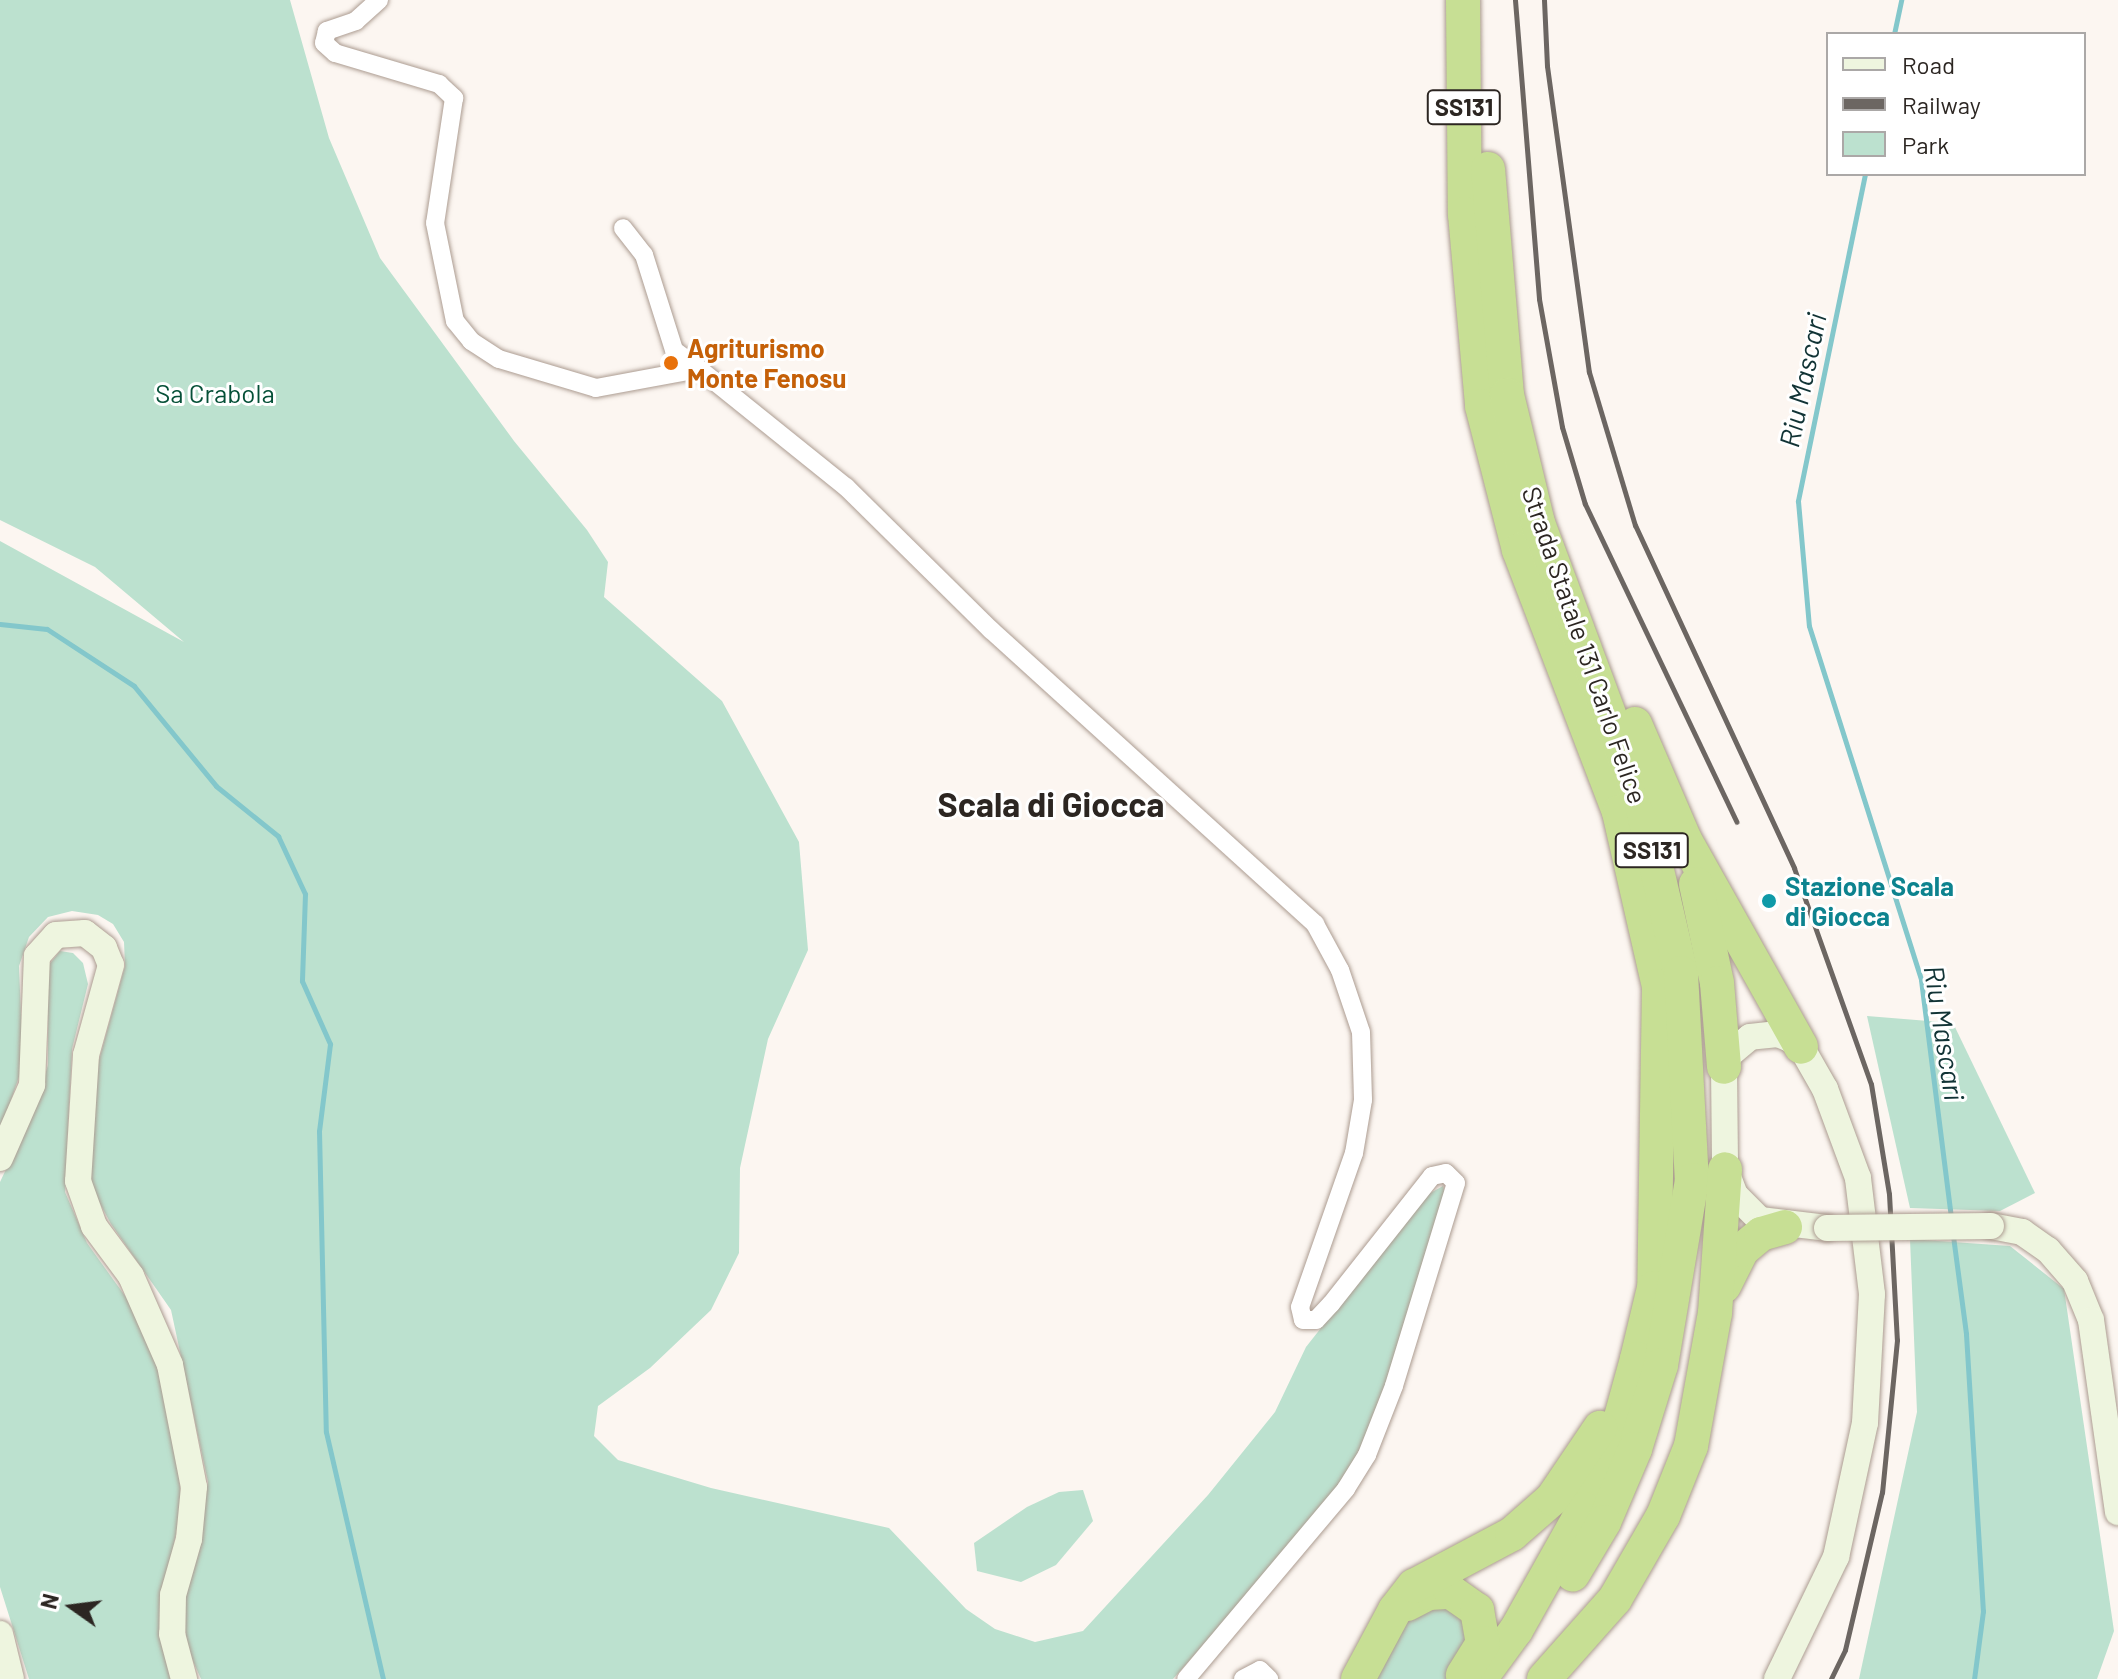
<!DOCTYPE html>
<html>
<head>
<meta charset="utf-8">
<style>
	body { margin:0 }
	#map { position:relative; width:2118px; height:1679px; overflow:hidden; background:#fcf6f1; font-family:Barlow,sans-serif }
	div>[style] { position:absolute }
	[style*='--x'] { left:calc(var(--x)*1px); top:calc(var(--y)*1px); width:calc(var(--w)*1px); rotate:calc(var(--a)*1deg) }
	.green>* { inset:0; background:#bce1cf }
	.stream>* { height:5px; margin:-2.5px; padding:0 2.5px; transform-origin:2.5px; border-radius:2.5px; background:#83c7cb }
	.roads { filter:drop-shadow(0 0 2px #ac9c91) drop-shadow(0 0 2px #ac9c91) }
	.street>* { height:18px; margin:-9px; padding:0 9px; transform-origin:9px; border-radius:9px; background:#fff }
	.secondary>* { height:26px; margin:-13px; padding:0 13px; transform-origin:13px; border-radius:13px; background:#eef5df }
	.highway>* { height:34px; margin:-17px; padding:0 17px; transform-origin:17px; border-radius:17px; background:#c7df94 }
	.rail>* { height:5px; margin:-2.5px; padding:0 2.5px; transform-origin:2.5px; border-radius:2.5px; background:#6c6662 }
	.bridges { filter:drop-shadow(0 0 2px #ac9c91) drop-shadow(0 0 2px #ac9c91) }
	.secondary-bridge>* { height:26px; margin:-13px; padding:0 13px; transform-origin:13px; border-radius:13px; background:#eef5df }
	.dots>* { width:22px; height:22px; translate:-50% -50%; box-sizing:border-box; border:4px solid #fff; border-radius:50% }
	span { translate:-50% -50%; white-space:nowrap; text-align:center; line-height:1.15; -webkit-text-stroke:6px #fff; paint-order:stroke }
	.shield-label span { padding:2px 6px; background:#fff; border:2px solid; border-radius:6px; -webkit-text-stroke-width:0 }
	.shield-label { font-size:24px; color:#2c2622; font-weight:700 }
	.food-label { font-size:26px; color:#c56008; font-weight:700 }
	.left { translate:0 -50%; text-align:left }
	.park-label { font-size:26px; color:#055037 }
	.street-label { font-size:26px; color:#2c2622 }
	.culture-label { font-size:26px; color:#0d838f; font-weight:700 }
	.water-label { font-size:28px; color:#113335; font-style:italic }
	.district-label { font-size:34px; color:#2c2622; font-weight:700 }
	.legend { position:absolute; left:1826px; top:32px; width:260px; height:144px; box-sizing:border-box; background:#fff; border:2px solid #aba8a7; margin:0; padding:10px 14px; list-style:none; font-size:24px; color:#2c2622 }
	.legend li { display:flex; align-items:center; gap:16px; height:40px }
	.legend b { width:40px; border:2px solid #aba8a7 }
	.north { position:absolute; left:32px; top:1567px; width:80px; height:80px; -webkit-text-stroke:6px #fff; paint-order:stroke; rotate:284deg; font-size:22px; font-weight:700; line-height:32px; text-align:center; color:#2c2622 }
	.north::after { content:''; display:block; margin:auto; width:28px; height:36px; background:#2c2622; clip-path:polygon(50% 0,100% 100%,50% 72%,0 100%) }
</style>
</head>
<body>
<div id="map">
	<div class="green">
		<div style="clip-path:polygon(0 0,290px 0,329px 138px,380px 258px,514px 441px,587px 530px,608px 562px,604px 597px,722px 701px,799px 842px,808px 950px,768px 1039px,740px 1168px,739px 1253px,711px 1310px,650px 1368px,598px 1406px,594px 1436px,618px 1460px,711px 1488px,889px 1528px,966px 1609px,995px 1629px,1035px 1642px,1083px 1631px,1208px 1495px,1275px 1412px,1306px 1347px,1425px 1196px,1443px 1186px,1446px 1195px,1412px 1312px,1368px 1434px,1332px 1499px,1173px 1679px,201px 1679px,189px 1652px,182px 1612px,208px 1482px,171px 1310px,111px 1224px,91px 1187px,86px 1164px,98px 1064px,125px 966px,124px 942px,113px 924px,98px 915px,72px 911px,48px 917px,29px 937px,19px 966px,23px 1065px,0 1132px,0 541px,184px 642px,95px 567px,0 520px)"></div>
		<div style="clip-path:polygon(60px 951px,73px 953px,83px 963px,88px 984px,72px 1049px,65px 1192px,87px 1243px,138px 1314px,160px 1368px,175px 1446px,182px 1503px,168px 1574px,175px 1679px,29px 1679px,0 1587px,0 1182px,36px 1106px,48px 1065px,48px 966px)"></div>
		<div style="clip-path:polygon(1867px 1016px,1953px 1023px,2035px 1193px,2000px 1211px,1910px 1208px)"></div>
		<div style="clip-path:polygon(1910px 1239px,2010px 1246px,2064px 1289px,2114px 1631px,2097px 1679px,1859px 1679px,1917px 1412px)"></div>
		<div style="clip-path:polygon(1083px 1490px,1093px 1521px,1056px 1565px,1021px 1582px,977px 1571px,974px 1543px,1027px 1507px,1059px 1492px)"></div>
		<div style="clip-path:polygon(1448px 1604px,1474px 1623px,1453px 1679px,1375px 1679px,1410px 1611px)"></div>
	</div>
	<div class="stream">
		<div style="--x:1894;--y:34;--w:35;--a:-78"></div>
		<div style="--x:1865;--y:174;--w:334;--a:101.6"></div>
		<div style="--x:1798;--y:501;--w:125;--a:85"></div>
		<div style="--x:1809;--y:626;--w:371;--a:72.4"></div>
		<div style="--x:1921;--y:980;--w:241;--a:82.8"></div>
		<div style="--x:0;--y:624;--w:47;--a:6.1"></div>
		<div style="--x:47;--y:629;--w:104;--a:33.2"></div>
		<div style="--x:134;--y:686;--w:129;--a:50.6"></div>
		<div style="--x:216;--y:786;--w:80;--a:38.9"></div>
		<div style="--x:278;--y:836;--w:64;--a:65"></div>
		<div style="--x:305;--y:894;--w:87;--a:92"></div>
		<div style="--x:302;--y:981;--w:69;--a:66"></div>
		<div style="--x:330;--y:1044;--w:88;--a:97.2"></div>
		<div style="--x:319;--y:1131;--w:301;--a:88.7"></div>
		<div style="--x:326;--y:1432;--w:253;--a:77"></div>
		<div style="--x:1953;--y:1236;--w:99;--a:82.4"></div>
		<div style="--x:1966;--y:1334;--w:278;--a:86.5"></div>
		<div style="--x:1983;--y:1611;--w:69;--a:97.5"></div>
	</div>
	<div class="roads">
		<div class="street">
			<div style="--x:379;--y:0;--w:31;--a:138"></div>
			<div style="--x:356;--y:21;--w:31;--a:161"></div>
			<div style="--x:327;--y:31;--w:12;--a:104"></div>
			<div style="--x:324;--y:43;--w:15;--a:42"></div>
			<div style="--x:335;--y:53;--w:109;--a:16.6"></div>
			<div style="--x:439;--y:84;--w:21;--a:43"></div>
			<div style="--x:454;--y:98;--w:126;--a:98.6"></div>
			<div style="--x:435;--y:223;--w:100;--a:78.5"></div>
			<div style="--x:455;--y:321;--w:26;--a:51"></div>
			<div style="--x:471;--y:341;--w:33;--a:33"></div>
			<div style="--x:499;--y:359;--w:101;--a:16.6"></div>
			<div style="--x:596;--y:388;--w:105;--a:-10.5"></div>
			<div style="--x:699;--y:369;--w:31;--a:-143"></div>
			<div style="--x:674;--y:350;--w:100;--a:-107.5"></div>
			<div style="--x:644;--y:255;--w:34;--a:-128"></div>
			<div style="--x:699;--y:369;--w:189;--a:38.8"></div>
			<div style="--x:846;--y:487;--w:204;--a:44.6"></div>
			<div style="--x:991;--y:630;--w:438;--a:42.2"></div>
			<div style="--x:1315;--y:924;--w:52;--a:61.5"></div>
			<div style="--x:1340;--y:970;--w:65;--a:71.3"></div>
			<div style="--x:1361;--y:1032;--w:68;--a:88.3"></div>
			<div style="--x:1363;--y:1100;--w:54;--a:99.6"></div>
			<div style="--x:1354;--y:1153;--w:163;--a:109.3"></div>
			<div style="--x:1300;--y:1307;--w:13;--a:77"></div>
			<div style="--x:1303;--y:1320;--w:13;--a:0"></div>
			<div style="--x:1316;--y:1320;--w:22;--a:-47"></div>
			<div style="--x:1331;--y:1304;--w:163;--a:-51.7"></div>
			<div style="--x:1432;--y:1176;--w:14;--a:-12"></div>
			<div style="--x:1446;--y:1173;--w:14;--a:45"></div>
			<div style="--x:1456;--y:1183;--w:212;--a:107"></div>
			<div style="--x:1394;--y:1386;--w:74;--a:111.4"></div>
			<div style="--x:1367;--y:1455;--w:40;--a:122"></div>
			<div style="--x:1346;--y:1489;--w:248;--a:130.1"></div>
			<div style="--x:1243;--y:1679;--w:19;--a:-28"></div>
			<div style="--x:1260;--y:1670;--w:13;--a:45"></div>
		</div>
		<div class="secondary">
			<div style="--x:0;--y:1158;--w:80;--a:-66.3"></div>
			<div style="--x:32;--y:1085;--w:129;--a:-87.8"></div>
			<div style="--x:37;--y:956;--w:28;--a:-48"></div>
			<div style="--x:56;--y:935;--w:29;--a:-4"></div>
			<div style="--x:85;--y:933;--w:24;--a:38"></div>
			<div style="--x:104;--y:948;--w:18;--a:68"></div>
			<div style="--x:111;--y:965;--w:93;--a:105.5"></div>
			<div style="--x:86;--y:1055;--w:126;--a:93.6"></div>
			<div style="--x:78;--y:1181;--w:48;--a:70.4"></div>
			<div style="--x:94;--y:1226;--w:62;--a:53.5"></div>
			<div style="--x:131;--y:1276;--w:97;--a:66.3"></div>
			<div style="--x:170;--y:1365;--w:124;--a:78.9"></div>
			<div style="--x:194;--y:1487;--w:52;--a:95.5"></div>
			<div style="--x:189;--y:1539;--w:58;--a:105.9"></div>
			<div style="--x:173;--y:1595;--w:39;--a:91"></div>
			<div style="--x:172;--y:1634;--w:47;--a:75.1"></div>
			<div style="--x:1991;--y:1226;--w:32;--a:11"></div>
			<div style="--x:2022;--y:1232;--w:32;--a:35"></div>
			<div style="--x:2048;--y:1250;--w:41;--a:48.9"></div>
			<div style="--x:2075;--y:1281;--w:42;--a:67.7"></div>
			<div style="--x:2091;--y:1320;--w:194;--a:82"></div>
			<div style="--x:0;--y:1634;--w:46;--a:76.3"></div>
			<div style="--x:1777;--y:1679;--w:136;--a:-64.2"></div>
			<div style="--x:1836;--y:1557;--w:137;--a:-77.8"></div>
			<div style="--x:1865;--y:1423;--w:129;--a:-86.9"></div>
			<div style="--x:1872;--y:1294;--w:117;--a:-96.9"></div>
			<div style="--x:1858;--y:1178;--w:95;--a:-110.3"></div>
			<div style="--x:1825;--y:1089;--w:48;--a:-119.7"></div>
			<div style="--x:1801;--y:1047;--w:14;--a:-144"></div>
			<div style="--x:1790;--y:1039;--w:13;--a:-157"></div>
			<div style="--x:1778;--y:1034;--w:28;--a:174"></div>
			<div style="--x:1750;--y:1037;--w:26;--a:140"></div>
			<div style="--x:1730;--y:1054;--w:14;--a:115"></div>
			<div style="--x:1724;--y:1067;--w:102;--a:89.4"></div>
			<div style="--x:1725;--y:1169;--w:28;--a:69"></div>
			<div style="--x:1735;--y:1195;--w:35;--a:45"></div>
			<div style="--x:1760;--y:1220;--w:67;--a:6.8"></div>
		</div>
		<div class="highway">
			<div style="--x:1463;--y:0;--w:214;--a:89.5"></div>
			<div style="--x:1465;--y:214;--w:193;--a:84.9"></div>
			<div style="--x:1482;--y:406;--w:149;--a:75.6"></div>
			<div style="--x:1519;--y:550;--w:280;--a:69.1"></div>
			<div style="--x:1619;--y:812;--w:179;--a:77.1"></div>
			<div style="--x:1659;--y:986;--w:302;--a:90.9"></div>
			<div style="--x:1654;--y:1288;--w:73;--a:103.5"></div>
			<div style="--x:1637;--y:1359;--w:90;--a:105.4"></div>
			<div style="--x:1613;--y:1446;--w:69;--a:114.7"></div>
			<div style="--x:1584;--y:1509;--w:139;--a:119.3"></div>
			<div style="--x:1516;--y:1630;--w:61;--a:126.3"></div>
			<div style="--x:1488;--y:169;--w:227;--a:85.2"></div>
			<div style="--x:1507;--y:395;--w:132;--a:76.4"></div>
			<div style="--x:1538;--y:523;--w:292;--a:69.6"></div>
			<div style="--x:1640;--y:797;--w:181;--a:76.9"></div>
			<div style="--x:1681;--y:973;--w:207;--a:87"></div>
			<div style="--x:1692;--y:1180;--w:188;--a:99.5"></div>
			<div style="--x:1661;--y:1365;--w:88;--a:107.2"></div>
			<div style="--x:1635;--y:1449;--w:79;--a:113"></div>
			<div style="--x:1604;--y:1522;--w:61;--a:120.8"></div>
			<div style="--x:1635;--y:724;--w:126;--a:66.7"></div>
			<div style="--x:1685;--y:840;--w:237;--a:60.7"></div>
			<div style="--x:1696;--y:884;--w:101;--a:78"></div>
			<div style="--x:1717;--y:983;--w:84;--a:85.2"></div>
			<div style="--x:1724;--y:1286;--w:40;--a:-63.4"></div>
			<div style="--x:1742;--y:1250;--w:25;--a:-40"></div>
			<div style="--x:1761;--y:1234;--w:25;--a:-16"></div>
			<div style="--x:1407;--y:1604;--w:25;--a:-27"></div>
			<div style="--x:1429;--y:1593;--w:22;--a:-3"></div>
			<div style="--x:1451;--y:1592;--w:32;--a:35"></div>
			<div style="--x:1477;--y:1610;--w:34;--a:80"></div>
			<div style="--x:1483;--y:1643;--w:38;--a:122"></div>
			<div style="--x:1358;--y:1679;--w:78;--a:-61.8"></div>
			<div style="--x:1395;--y:1610;--w:31;--a:-52"></div>
			<div style="--x:1414;--y:1586;--w:111;--a:-28"></div>
			<div style="--x:1512;--y:1534;--w:53;--a:-41.2"></div>
			<div style="--x:1552;--y:1499;--w:86;--a:-55.9"></div>
			<div style="--x:1544;--y:1679;--w:107;--a:-48.4"></div>
			<div style="--x:1615;--y:1599;--w:96;--a:-60"></div>
			<div style="--x:1663;--y:1516;--w:75;--a:-68.2"></div>
			<div style="--x:1691;--y:1446;--w:135;--a:-79.8"></div>
			<div style="--x:1715;--y:1313;--w:144;--a:-86"></div>
		</div>
	</div>
	<div class="rail">
		<div style="--x:1515;--y:0;--w:300;--a:85.4"></div>
		<div style="--x:1539;--y:299;--w:130;--a:79.8"></div>
		<div style="--x:1562;--y:427;--w:80;--a:73.4"></div>
		<div style="--x:1585;--y:504;--w:352;--a:64.5"></div>
		<div style="--x:1544;--y:0;--w:66;--a:87.4"></div>
		<div style="--x:1547;--y:66;--w:309;--a:82.2"></div>
		<div style="--x:1589;--y:372;--w:160;--a:73.3"></div>
		<div style="--x:1635;--y:525;--w:378;--a:65.1"></div>
		<div style="--x:1794;--y:868;--w:229;--a:70.4"></div>
		<div style="--x:1871;--y:1084;--w:111;--a:80.7"></div>
		<div style="--x:1889;--y:1194;--w:146;--a:86.9"></div>
		<div style="--x:1897;--y:1340;--w:153;--a:95.6"></div>
		<div style="--x:1882;--y:1492;--w:162;--a:103.2"></div>
		<div style="--x:1845;--y:1650;--w:32;--a:116"></div>
	</div>
	<div class="bridges">
		<div class="secondary-bridge">
			<div style="--x:1827;--y:1228;--w:164;--a:-0.7"></div>
		</div>
	</div>
	<div class="dots">
		<div style="left:671px;top:363px;background:#e8710a"></div>
		<div style="left:1769px;top:901px;background:#0f9aa8"></div>
	</div>
	<div class="shield-label">
		<span style="left:1464px;top:107px">SS131</span>
		<span style="left:1652px;top:850px">SS131</span>
	</div>
	<div class="food-label">
		<span class="left" style="left:687px;top:363px">Agriturismo<br>Monte Fenosu</span>
	</div>
	<div class="park-label">
		<span style="left:215px;top:393px">Sa Crabola</span>
	</div>
	<div class="street-label">
		<span style="left:1585px;top:645px;rotate:71deg">Strada Statale 131 Carlo Felice</span>
	</div>
	<div class="culture-label">
		<span class="left" style="left:1785px;top:901px">Stazione Scala<br>di Giocca</span>
	</div>
	<div class="water-label">
		<span style="left:1802px;top:380px;rotate:-78deg">Riu Mascari</span>
		<span style="left:1945px;top:1033px;rotate:81deg">Riu Mascari</span>
	</div>
	<div class="district-label">
		<span style="left:1051px;top:804px">Scala di Giocca</span>
	</div>
	<ul class="legend">
	<li><b style="height:10px;background:#eef5df"></b>Road</li>
	<li><b style="height:10px;background:#6c6662"></b>Railway</li>
	<li><b style="height:22px;background:#bce1cf"></b>Park</li>
	</ul>
	<div class="north">N</div>
</div>
</body>
</html>
